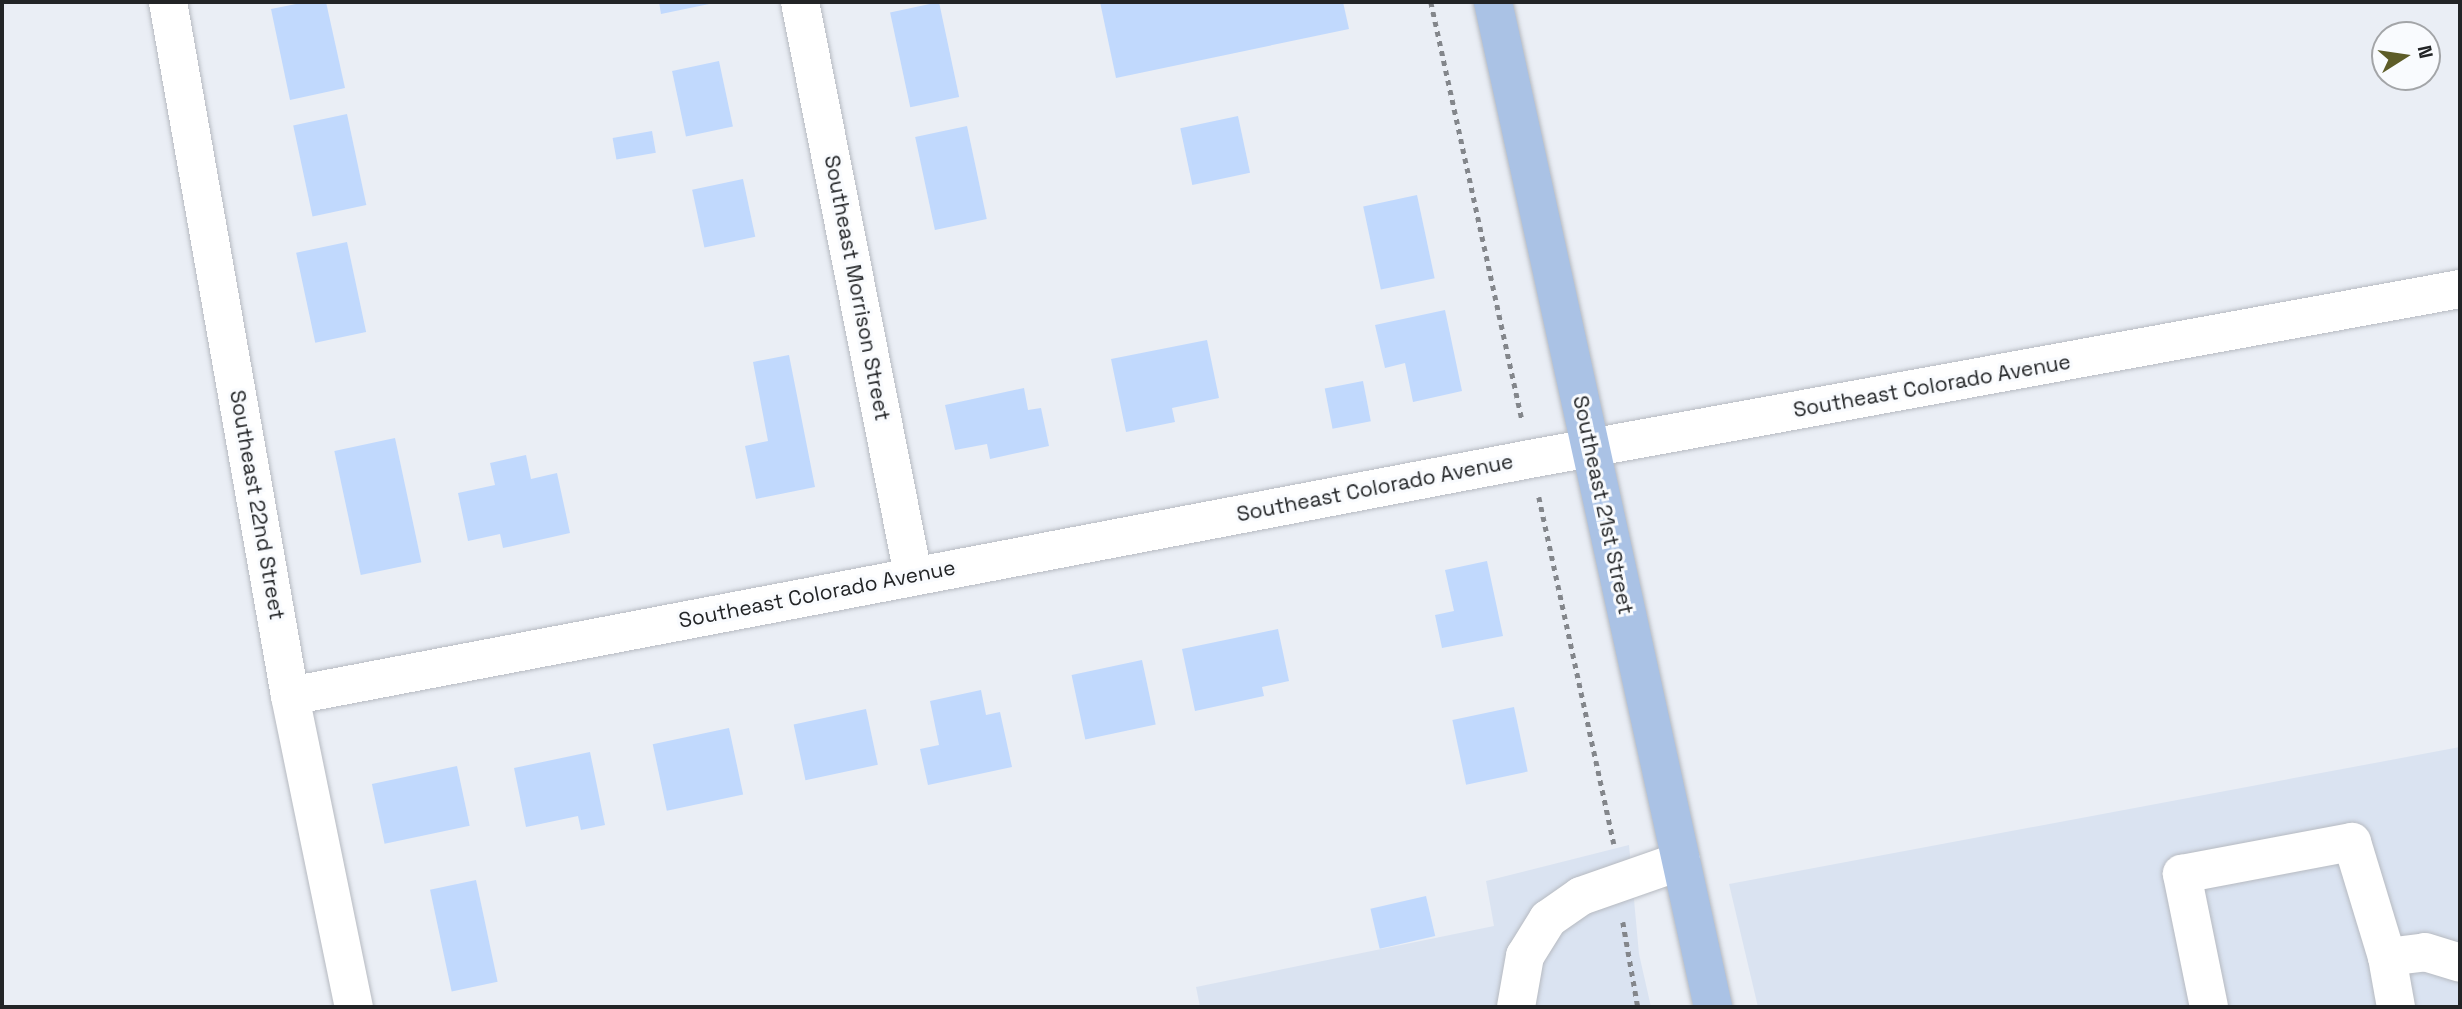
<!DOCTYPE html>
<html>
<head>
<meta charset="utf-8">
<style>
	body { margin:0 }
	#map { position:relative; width:2462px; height:1009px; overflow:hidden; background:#eaeef5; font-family:"Space Grotesk",sans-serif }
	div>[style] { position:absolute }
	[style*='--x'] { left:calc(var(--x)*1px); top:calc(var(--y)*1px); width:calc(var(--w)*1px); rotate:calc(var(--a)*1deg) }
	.built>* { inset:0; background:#dae3f1 }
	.building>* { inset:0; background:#c1d9fd; transform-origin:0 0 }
	.path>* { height:4.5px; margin-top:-2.25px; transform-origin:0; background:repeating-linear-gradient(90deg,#83868b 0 5px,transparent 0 10px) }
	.roads { filter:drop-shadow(0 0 2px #b6bac1) drop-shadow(0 0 2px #b6bac1) }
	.minor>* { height:38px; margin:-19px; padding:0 19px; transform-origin:19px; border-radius:19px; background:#fff }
	.major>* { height:38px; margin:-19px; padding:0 19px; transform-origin:19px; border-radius:19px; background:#aac2e5 }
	span { translate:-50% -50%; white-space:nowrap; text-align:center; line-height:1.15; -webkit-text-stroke:6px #f9fbfe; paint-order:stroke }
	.street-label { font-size:21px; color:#222426 }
	.frame { position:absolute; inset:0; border:4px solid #222426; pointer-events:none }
	.north { position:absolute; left:2371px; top:21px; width:70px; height:70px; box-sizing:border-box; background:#f9fbfe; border:2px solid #a3a5a8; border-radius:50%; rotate:78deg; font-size:19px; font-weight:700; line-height:28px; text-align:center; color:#222426 }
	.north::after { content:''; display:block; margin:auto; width:24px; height:32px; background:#5d5c28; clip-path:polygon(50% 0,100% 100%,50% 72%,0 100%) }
</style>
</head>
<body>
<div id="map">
	<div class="built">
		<div style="clip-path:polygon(2460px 747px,2460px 1007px,1758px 1007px,1729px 884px)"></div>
		<div style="clip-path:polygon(1629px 845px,1639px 954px,1651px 1007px,1200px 1007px,1196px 987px,1494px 926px,1486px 881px)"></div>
	</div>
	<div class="building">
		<div style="clip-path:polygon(306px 2px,326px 2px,345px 88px,290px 100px,271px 9px)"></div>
		<div style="clip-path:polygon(659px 2px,714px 2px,714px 3px,661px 14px)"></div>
		<div style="left:939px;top:2px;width:97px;height:50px;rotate:78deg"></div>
		<div style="clip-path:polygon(1100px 2px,1343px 2px,1349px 29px,1116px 78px)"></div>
		<div style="left:719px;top:61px;width:67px;height:48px;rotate:78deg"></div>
		<div style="left:347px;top:114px;width:93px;height:55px;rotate:78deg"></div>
		<div style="left:1238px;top:116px;width:58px;height:59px;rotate:78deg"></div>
		<div style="left:967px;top:126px;width:95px;height:53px;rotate:78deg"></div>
		<div style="left:652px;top:131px;width:22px;height:40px;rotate:80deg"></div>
		<div style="left:743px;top:179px;width:59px;height:52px;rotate:78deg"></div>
		<div style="left:1417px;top:195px;width:85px;height:55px;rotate:78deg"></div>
		<div style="left:347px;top:242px;width:92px;height:52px;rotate:78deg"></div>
		<div style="clip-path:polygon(1445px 310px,1462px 391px,1413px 402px,1405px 363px,1385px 368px,1375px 325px)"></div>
		<div style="clip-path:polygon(1207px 340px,1219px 398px,1172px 408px,1175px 422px,1126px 432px,1111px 359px)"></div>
		<div style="clip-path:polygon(789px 355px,815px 487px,756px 499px,745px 446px,768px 441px,753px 362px)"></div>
		<div style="left:1363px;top:381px;width:41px;height:39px;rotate:79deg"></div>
		<div style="clip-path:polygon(1024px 388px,1028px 410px,1041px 408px,1049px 446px,990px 459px,987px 444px,955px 450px,945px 405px)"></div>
		<div style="left:395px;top:438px;width:127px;height:62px;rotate:78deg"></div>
		<div style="clip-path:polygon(526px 455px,531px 479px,557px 473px,570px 533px,503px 548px,500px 534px,468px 541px,458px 493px,495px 485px,490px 463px)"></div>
		<div style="clip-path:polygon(1487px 561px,1503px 636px,1442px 648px,1435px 615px,1454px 611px,1445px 570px)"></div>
		<div style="clip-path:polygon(1278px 629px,1289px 681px,1262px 687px,1264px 696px,1195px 711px,1182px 649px)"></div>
		<div style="left:1142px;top:660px;width:66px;height:72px;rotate:78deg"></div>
		<div style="clip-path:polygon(981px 690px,986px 715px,1000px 712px,1012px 767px,928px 785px,920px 749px,939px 745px,930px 701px)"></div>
		<div style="left:1514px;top:707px;width:66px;height:63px;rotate:78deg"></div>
		<div style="left:866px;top:709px;width:57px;height:74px;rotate:78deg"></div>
		<div style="left:729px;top:728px;width:68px;height:78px;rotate:78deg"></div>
		<div style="clip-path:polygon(590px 752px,605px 825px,581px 830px,578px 816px,526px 827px,514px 768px)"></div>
		<div style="left:457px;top:766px;width:61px;height:87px;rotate:78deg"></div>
		<div style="left:476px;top:880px;width:104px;height:47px;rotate:78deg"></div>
		<div style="left:1426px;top:896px;width:41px;height:57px;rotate:77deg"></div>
	</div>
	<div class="path">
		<div style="--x:1431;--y:2;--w:428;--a:77.7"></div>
		<div style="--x:1539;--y:497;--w:355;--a:77.8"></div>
		<div style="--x:1623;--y:922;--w:86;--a:80"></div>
	</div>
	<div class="roads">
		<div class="minor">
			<div style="--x:168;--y:2;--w:705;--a:80.03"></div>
			<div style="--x:290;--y:696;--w:318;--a:78.4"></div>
			<div style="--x:800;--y:2;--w:584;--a:78.84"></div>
			<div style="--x:290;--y:696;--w:1262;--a:-10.82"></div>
			<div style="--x:1530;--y:459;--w:945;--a:-10.36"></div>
			<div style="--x:2387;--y:957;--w:51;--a:79.8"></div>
			<div style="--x:1516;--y:1007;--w:52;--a:-80"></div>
			<div style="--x:1525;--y:956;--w:44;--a:-58.1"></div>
			<div style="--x:1548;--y:919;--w:40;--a:-34.9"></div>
			<div style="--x:1581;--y:896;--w:106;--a:-19.3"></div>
			<div style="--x:2209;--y:1007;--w:136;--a:-101.5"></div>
			<div style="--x:2182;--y:874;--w:173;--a:-10.7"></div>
			<div style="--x:2352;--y:842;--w:120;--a:73.1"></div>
			<div style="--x:2387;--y:957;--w:38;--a:-7"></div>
			<div style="--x:2425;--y:952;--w:37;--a:17"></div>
		</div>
		<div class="major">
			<div style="--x:1493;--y:2;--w:1029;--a:77.65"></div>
		</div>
	</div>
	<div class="street-label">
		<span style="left:857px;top:288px;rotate:79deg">Southeast Morrison Street</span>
		<span style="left:1932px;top:386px;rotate:-10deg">Southeast Colorado Avenue</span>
		<span style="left:1375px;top:488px;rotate:-11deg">Southeast Colorado Avenue</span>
		<span style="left:257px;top:505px;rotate:80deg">Southeast 22nd Street</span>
		<span style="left:1603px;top:505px;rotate:78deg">Southeast 21st Street</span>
		<span style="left:817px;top:594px;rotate:-11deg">Southeast Colorado Avenue</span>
	</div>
	<div class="frame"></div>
	<div class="north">N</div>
</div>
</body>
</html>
